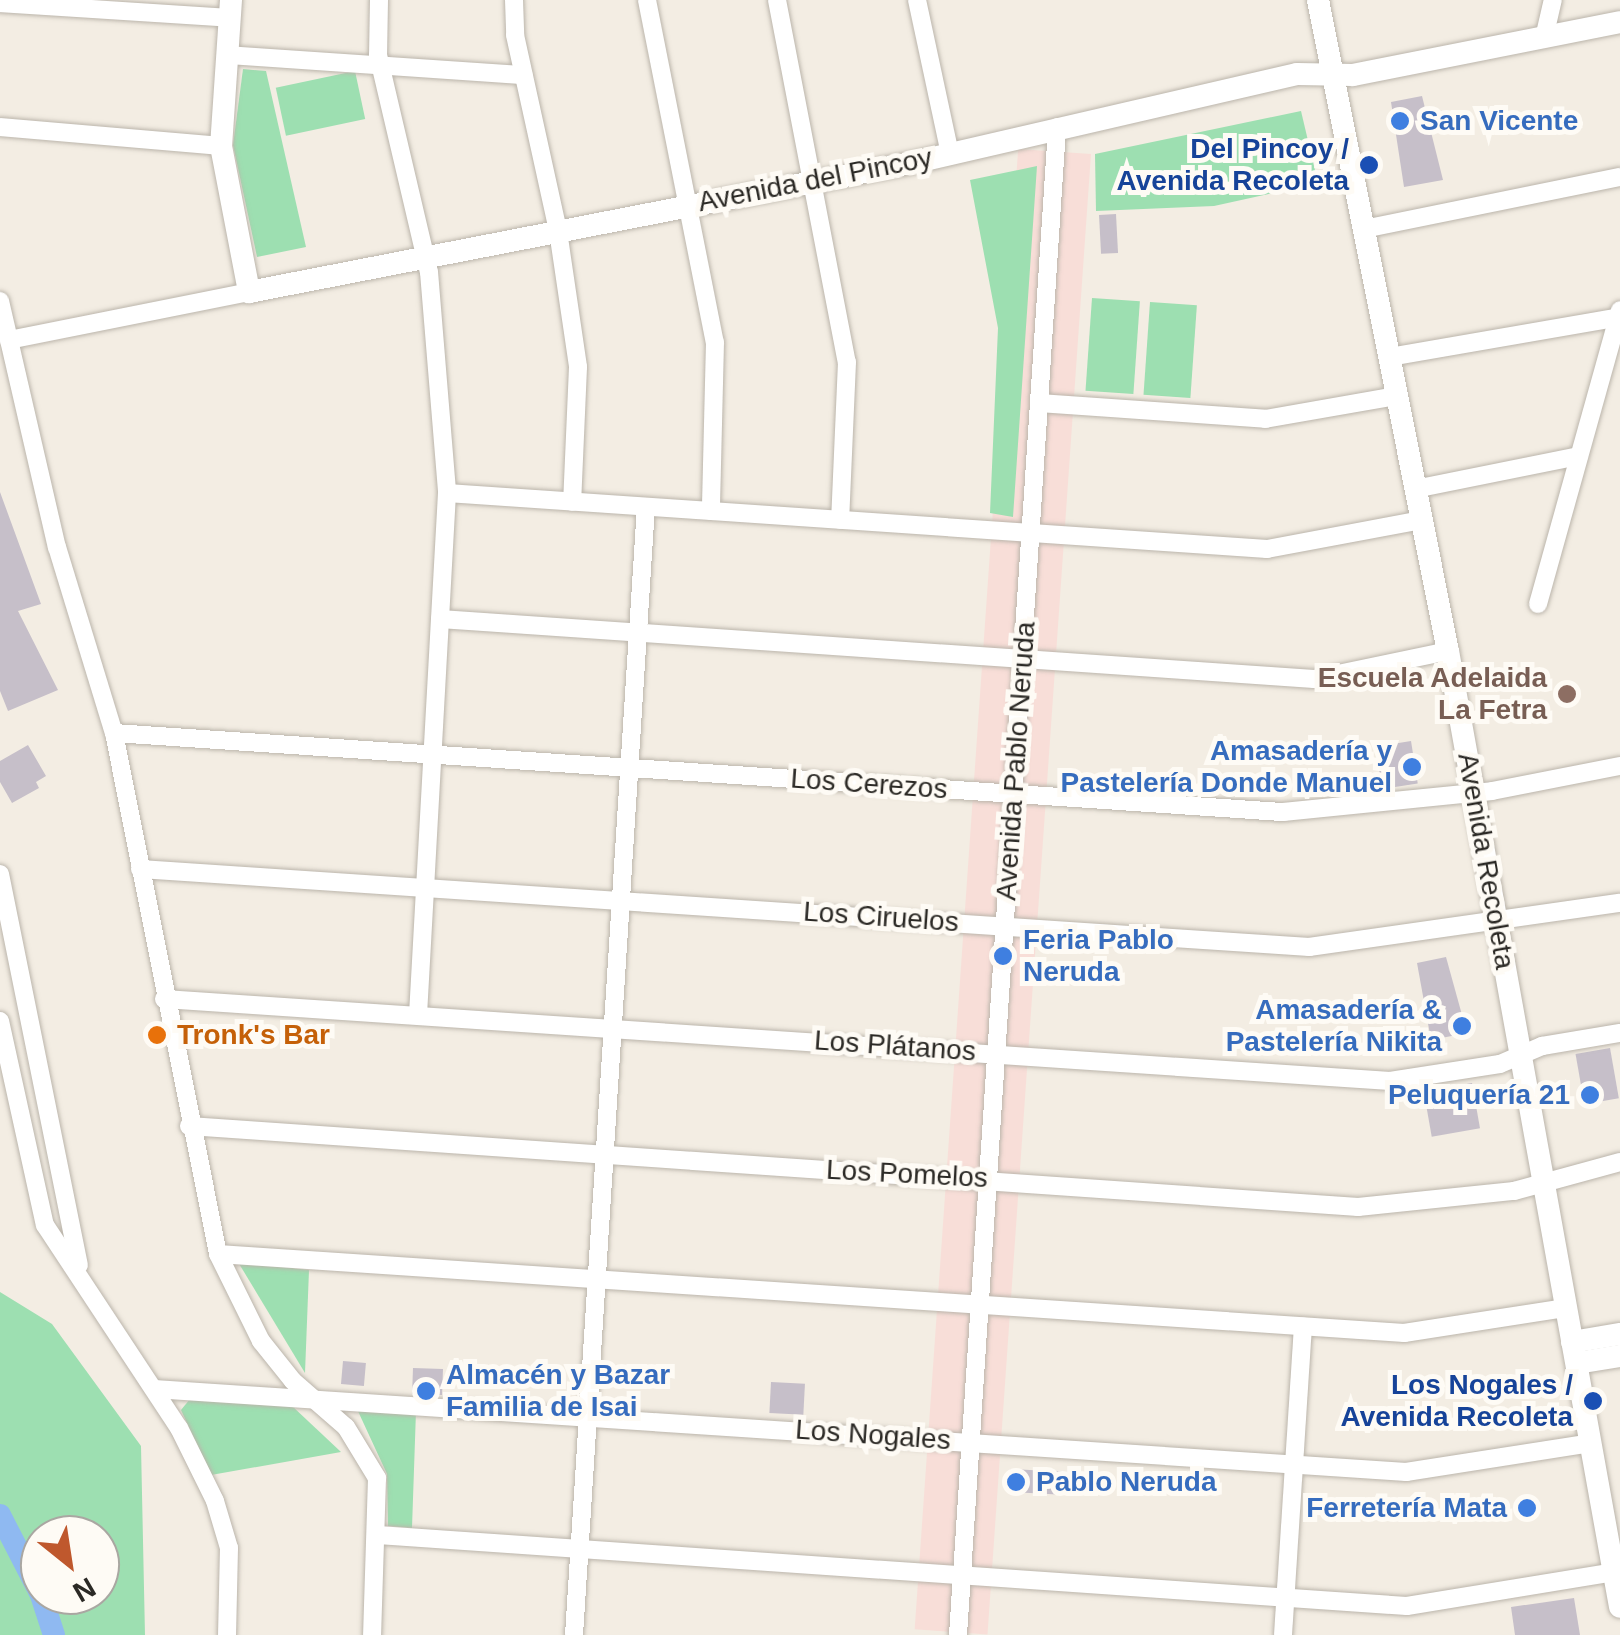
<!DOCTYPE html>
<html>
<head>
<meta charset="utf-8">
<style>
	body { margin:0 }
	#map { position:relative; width:1620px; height:1635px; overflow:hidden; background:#f3ede3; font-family:Helvetica,sans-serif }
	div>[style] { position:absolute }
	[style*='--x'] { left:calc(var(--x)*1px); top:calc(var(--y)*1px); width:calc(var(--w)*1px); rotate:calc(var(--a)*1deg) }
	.commercial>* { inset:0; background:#f8ded8; transform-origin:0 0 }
	.green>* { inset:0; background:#9ddfb1; transform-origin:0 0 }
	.canal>* { height:22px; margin:-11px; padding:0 11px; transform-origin:11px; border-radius:11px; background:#8fb9f1 }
	.building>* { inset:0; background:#c6bfc9; transform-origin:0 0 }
	.roads { filter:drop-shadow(0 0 2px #bbb5ab) drop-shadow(0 0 2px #bbb5ab) }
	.street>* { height:18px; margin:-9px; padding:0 9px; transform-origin:9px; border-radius:9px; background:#fff }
	.secondary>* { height:22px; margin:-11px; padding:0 11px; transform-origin:11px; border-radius:11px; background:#fff }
	.dots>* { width:28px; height:28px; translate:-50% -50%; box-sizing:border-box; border:5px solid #fefbf5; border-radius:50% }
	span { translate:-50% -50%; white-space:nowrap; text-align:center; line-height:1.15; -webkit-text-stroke:10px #fefbf5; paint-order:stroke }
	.shop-label { font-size:28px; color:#366cbe; font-weight:700 }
	.left { translate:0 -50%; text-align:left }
	.right { translate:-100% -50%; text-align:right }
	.transit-label { font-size:28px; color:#164399; font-weight:700 }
	.street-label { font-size:28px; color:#2b2925 }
	.education-label { font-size:28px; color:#785e54; font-weight:700 }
	.food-label { font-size:28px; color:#c56008; font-weight:700 }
	.north { position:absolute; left:20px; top:1515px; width:100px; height:100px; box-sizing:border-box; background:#fefbf5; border:2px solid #aaa7a2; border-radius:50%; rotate:150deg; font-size:28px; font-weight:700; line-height:40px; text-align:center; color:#2b2925 }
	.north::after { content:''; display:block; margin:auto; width:35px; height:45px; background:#bf582d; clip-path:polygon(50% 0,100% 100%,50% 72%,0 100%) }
</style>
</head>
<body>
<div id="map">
	<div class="commercial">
		<div style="left:1091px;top:154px;width:1484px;height:73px;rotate:94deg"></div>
	</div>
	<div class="green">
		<div style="clip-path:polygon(243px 69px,266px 71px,306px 247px,257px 257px,233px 145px)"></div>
		<div style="left:355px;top:71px;width:49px;height:81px;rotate:78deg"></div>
		<div style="clip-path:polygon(1301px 111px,1318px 183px,1214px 206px,1096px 211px,1095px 154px)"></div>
		<div style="clip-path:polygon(1037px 166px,1013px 517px,990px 513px,998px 328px,970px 180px)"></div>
		<div style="left:1092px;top:298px;width:48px;height:93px;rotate:4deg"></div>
		<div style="left:1150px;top:302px;width:47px;height:93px;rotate:4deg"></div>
		<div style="clip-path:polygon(238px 1262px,309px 1270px,305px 1373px)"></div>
		<div style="clip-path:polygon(evenodd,0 1292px,52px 1324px,141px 1446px,145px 1635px,0 1635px,0 1292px,40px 1535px,100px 1535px,100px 1595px,40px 1595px,40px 1535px)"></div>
		<div style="clip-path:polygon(190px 1399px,291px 1405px,341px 1452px,211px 1475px,181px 1410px)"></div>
		<div style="clip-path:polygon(357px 1409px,416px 1411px,412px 1528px,388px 1526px,387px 1474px)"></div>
	</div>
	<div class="canal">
		<div style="--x:0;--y:1515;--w:88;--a:62.9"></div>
		<div style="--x:41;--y:1595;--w:42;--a:72"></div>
	</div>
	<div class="building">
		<div style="clip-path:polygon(1422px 96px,1443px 180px,1404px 187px,1391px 102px)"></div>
		<div style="left:1116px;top:214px;width:39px;height:17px;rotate:87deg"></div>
		<div style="clip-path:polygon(0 492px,41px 604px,18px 611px,58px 690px,8px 711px,0 691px)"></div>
		<div style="left:1411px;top:741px;width:43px;height:36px;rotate:81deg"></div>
		<div style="clip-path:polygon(28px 745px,46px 776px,36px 782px,39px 788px,12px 803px,0 782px,0 761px)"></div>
		<div style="clip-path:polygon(1446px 957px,1467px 1033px,1431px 1040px,1417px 963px)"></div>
		<div style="left:1610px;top:1048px;width:51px;height:35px;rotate:80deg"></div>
		<div style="left:1472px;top:1083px;width:46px;height:49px;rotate:80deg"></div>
		<div style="left:343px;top:1361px;width:23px;height:23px;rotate:5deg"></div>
		<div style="left:413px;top:1368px;width:30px;height:26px;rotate:2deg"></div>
		<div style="left:771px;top:1382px;width:34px;height:31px;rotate:3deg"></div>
		<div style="left:1010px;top:1469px;width:53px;height:23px;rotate:3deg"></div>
		<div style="clip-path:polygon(1574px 1598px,1580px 1635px,1515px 1635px,1511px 1607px)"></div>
	</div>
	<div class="roads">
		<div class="street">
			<div style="--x:379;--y:0;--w:55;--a:91"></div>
			<div style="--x:378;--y:55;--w:223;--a:76.8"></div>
			<div style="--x:429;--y:272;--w:222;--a:85.3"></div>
			<div style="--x:447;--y:493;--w:523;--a:93.18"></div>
			<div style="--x:514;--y:0;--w:35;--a:88"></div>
			<div style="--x:515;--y:35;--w:201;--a:77.6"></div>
			<div style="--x:558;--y:231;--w:137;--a:81.6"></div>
			<div style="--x:578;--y:367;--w:135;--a:92.5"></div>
			<div style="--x:647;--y:0;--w:349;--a:78.8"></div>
			<div style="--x:715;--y:342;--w:169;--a:91.4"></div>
			<div style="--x:777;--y:0;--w:369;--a:79.1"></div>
			<div style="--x:847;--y:362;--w:158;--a:92.5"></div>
			<div style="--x:917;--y:0;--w:157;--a:77.9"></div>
			<div style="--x:0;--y:3;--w:229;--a:3.7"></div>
			<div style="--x:1544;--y:38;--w:39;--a:-77"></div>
			<div style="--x:227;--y:55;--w:297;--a:3.9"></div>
			<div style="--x:0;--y:127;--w:222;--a:4.9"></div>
			<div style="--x:1364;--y:229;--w:261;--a:-11.5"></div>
			<div style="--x:0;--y:301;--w:253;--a:77"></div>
			<div style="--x:57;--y:547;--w:195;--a:73"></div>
			<div style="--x:114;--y:733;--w:531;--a:78.71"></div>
			<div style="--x:218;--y:1254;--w:97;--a:63.7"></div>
			<div style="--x:261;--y:1341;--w:51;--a:51.3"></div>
			<div style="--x:293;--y:1381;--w:70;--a:41"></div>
			<div style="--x:346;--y:1427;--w:60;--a:58.7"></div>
			<div style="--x:377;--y:1478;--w:157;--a:91.8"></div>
			<div style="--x:9;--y:340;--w:245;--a:-11.3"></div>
			<div style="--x:1389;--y:357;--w:234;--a:-9.8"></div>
			<div style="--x:1039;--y:403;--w:227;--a:4"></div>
			<div style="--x:1265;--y:419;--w:134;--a:-9.9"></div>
			<div style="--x:1415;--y:489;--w:167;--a:-11.4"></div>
			<div style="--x:447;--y:493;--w:822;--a:3.91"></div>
			<div style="--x:1267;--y:549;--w:158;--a:-10.6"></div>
			<div style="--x:1538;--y:604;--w:305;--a:-74.4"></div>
			<div style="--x:440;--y:619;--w:876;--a:3.93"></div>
			<div style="--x:1314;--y:679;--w:137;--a:-11.8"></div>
			<div style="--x:114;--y:733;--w:1172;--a:3.87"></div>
			<div style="--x:1283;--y:812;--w:210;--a:-5.7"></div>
			<div style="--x:1492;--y:791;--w:130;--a:-11.1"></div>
			<div style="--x:140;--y:869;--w:1172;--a:3.82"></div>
			<div style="--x:1309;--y:947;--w:314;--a:-8.1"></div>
			<div style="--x:0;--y:874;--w:399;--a:78.6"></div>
			<div style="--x:164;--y:999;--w:1229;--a:3.83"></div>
			<div style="--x:1390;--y:1081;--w:111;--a:-8.8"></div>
			<div style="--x:1500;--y:1064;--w:46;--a:-23.2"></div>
			<div style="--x:1542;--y:1046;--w:79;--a:-9.5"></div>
			<div style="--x:0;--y:1021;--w:209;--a:77.6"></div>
			<div style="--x:45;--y:1225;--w:243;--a:56.6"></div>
			<div style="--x:179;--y:1428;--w:81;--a:63.7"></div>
			<div style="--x:215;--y:1501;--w:49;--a:73.4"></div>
			<div style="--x:229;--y:1548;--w:87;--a:91.3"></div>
			<div style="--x:189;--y:1126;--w:1172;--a:3.96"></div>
			<div style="--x:1358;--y:1207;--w:157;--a:-5.9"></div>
			<div style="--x:1514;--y:1191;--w:110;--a:-15.3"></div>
			<div style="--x:218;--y:1254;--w:1189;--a:3.81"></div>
			<div style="--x:1404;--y:1333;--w:164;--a:-8.8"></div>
			<div style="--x:154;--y:1389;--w:1255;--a:3.79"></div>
			<div style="--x:1406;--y:1472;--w:187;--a:-8.9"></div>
			<div style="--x:378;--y:1535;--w:1031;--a:3.95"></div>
			<div style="--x:1407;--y:1606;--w:216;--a:-9.3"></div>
			<div style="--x:574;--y:1635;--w:1130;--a:-86.35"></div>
			<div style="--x:958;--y:1635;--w:1511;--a:-86.24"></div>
			<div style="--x:1283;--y:1635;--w:309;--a:-86.3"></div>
		</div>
		<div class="secondary">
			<div style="--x:231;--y:0;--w:146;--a:93.9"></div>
			<div style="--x:221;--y:146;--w:149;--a:79.1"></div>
			<div style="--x:249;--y:292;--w:680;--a:-11.03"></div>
			<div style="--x:916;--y:162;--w:391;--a:-13"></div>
			<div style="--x:1297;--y:74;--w:56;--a:1"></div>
			<div style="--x:1353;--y:75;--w:272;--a:-11.2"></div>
			<div style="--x:1318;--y:0;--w:664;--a:78.71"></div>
			<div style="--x:1448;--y:651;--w:971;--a:79.8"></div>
			<div style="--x:1572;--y:1342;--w:49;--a:-9.5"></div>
			<div style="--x:1577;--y:1363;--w:44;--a:-9.2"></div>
		</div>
	</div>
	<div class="dots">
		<div style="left:1400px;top:121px;background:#3f7fe0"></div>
		<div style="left:1369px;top:165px;background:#1a4fb4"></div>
		<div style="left:1567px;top:694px;background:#8d6e63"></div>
		<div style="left:1412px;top:767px;background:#3f7fe0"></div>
		<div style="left:1003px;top:956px;background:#3f7fe0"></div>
		<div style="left:1462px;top:1026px;background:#3f7fe0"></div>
		<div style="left:157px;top:1035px;background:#e8710a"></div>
		<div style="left:1590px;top:1095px;background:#3f7fe0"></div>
		<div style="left:426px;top:1391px;background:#3f7fe0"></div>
		<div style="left:1593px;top:1401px;background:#1a4fb4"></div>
		<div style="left:1016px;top:1482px;background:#3f7fe0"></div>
		<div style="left:1527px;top:1508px;background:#3f7fe0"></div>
	</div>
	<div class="shop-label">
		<span class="left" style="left:1420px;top:121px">San Vicente</span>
		<span class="right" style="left:1392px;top:767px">Amasadería y<br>Pastelería Donde Manuel</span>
		<span class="left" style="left:1023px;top:956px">Feria Pablo<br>Neruda</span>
		<span class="right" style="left:1442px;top:1026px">Amasadería &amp;<br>Pastelería Nikita</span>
		<span class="right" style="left:1570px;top:1095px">Peluquería 21</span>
		<span class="left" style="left:446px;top:1391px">Almacén y Bazar<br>Familia de Isai</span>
		<span class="left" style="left:1036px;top:1482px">Pablo Neruda</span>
		<span class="right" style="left:1507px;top:1508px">Ferretería Mata</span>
	</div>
	<div class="transit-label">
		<span class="right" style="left:1349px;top:165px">Del Pincoy /<br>Avenida Recoleta</span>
		<span class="right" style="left:1573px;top:1401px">Los Nogales /<br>Avenida Recoleta</span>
	</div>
	<div class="street-label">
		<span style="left:815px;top:180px;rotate:-11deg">Avenida del Pincoy</span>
		<span style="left:1016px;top:761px;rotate:-86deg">Avenida Pablo Neruda</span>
		<span style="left:869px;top:784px;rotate:4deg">Los Cerezos</span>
		<span style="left:1486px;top:861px;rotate:80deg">Avenida Recoleta</span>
		<span style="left:881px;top:917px;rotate:4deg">Los Ciruelos</span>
		<span style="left:895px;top:1046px;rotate:4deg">Los Plátanos</span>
		<span style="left:907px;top:1174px;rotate:3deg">Los Pomelos</span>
		<span style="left:873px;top:1435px;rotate:4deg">Los Nogales</span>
	</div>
	<div class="education-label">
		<span class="right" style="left:1547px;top:694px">Escuela Adelaida<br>La Fetra</span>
	</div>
	<div class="food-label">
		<span class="left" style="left:177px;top:1035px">Tronk's Bar</span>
	</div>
	<div class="north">N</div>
</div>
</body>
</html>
